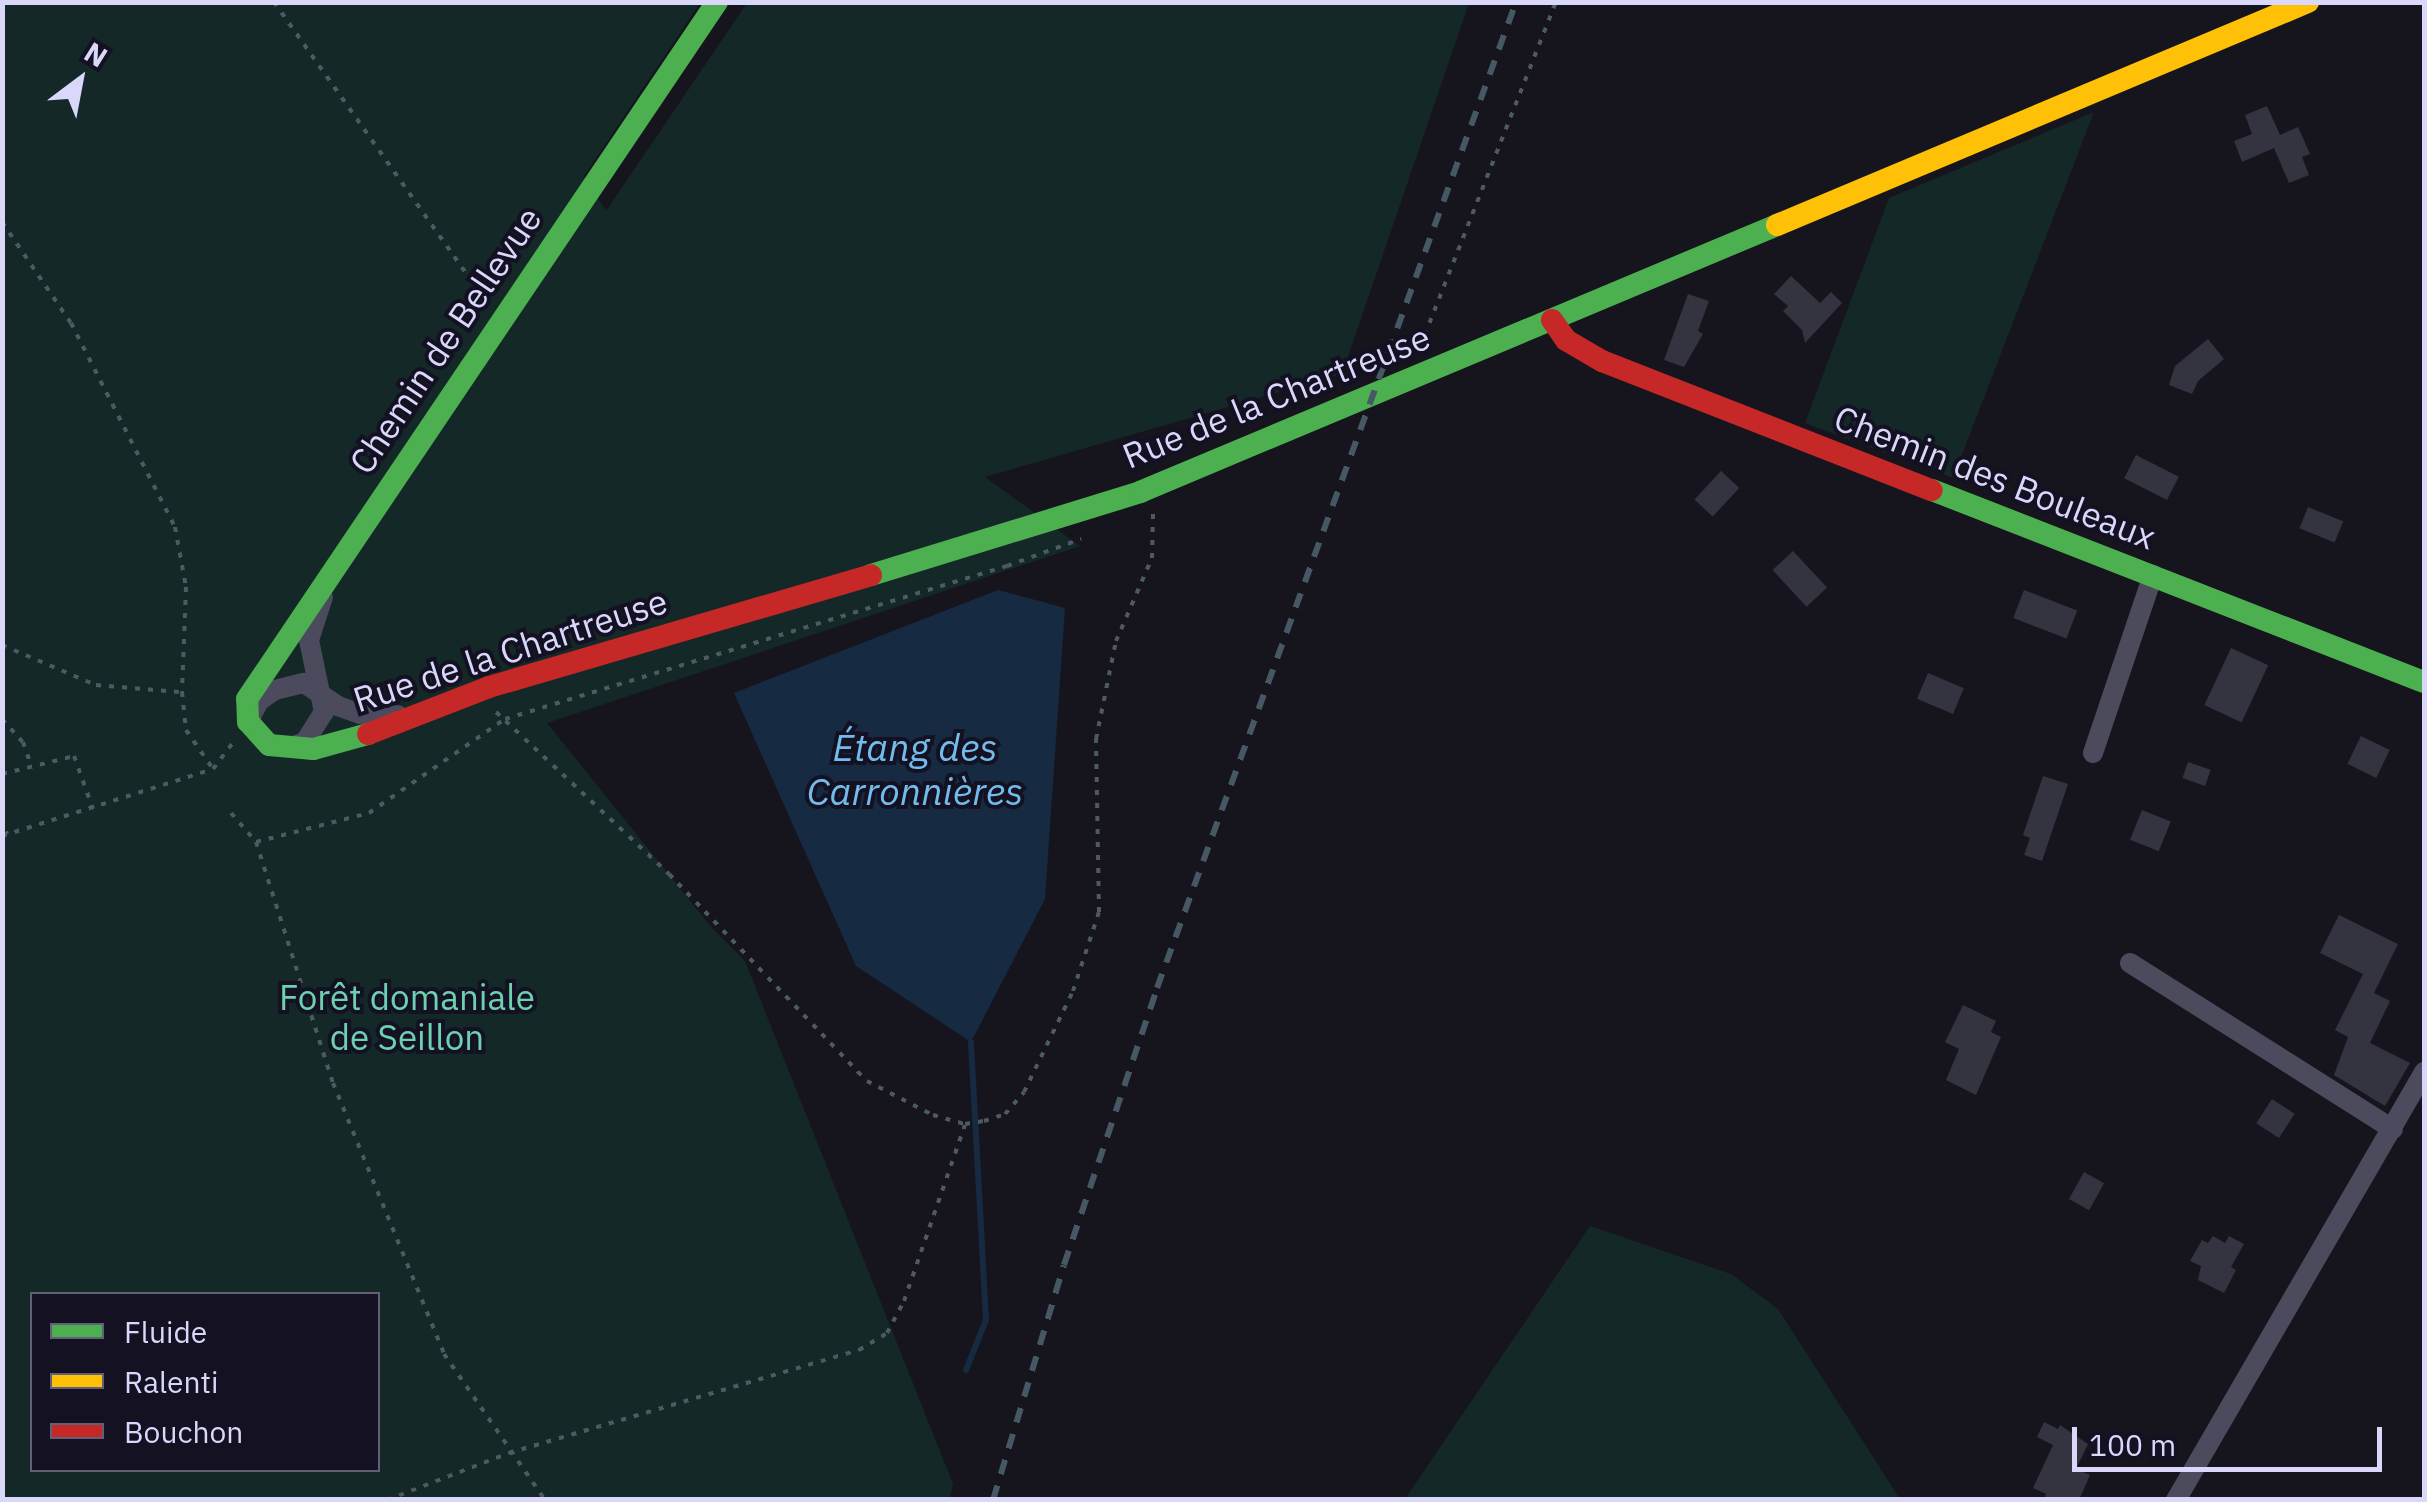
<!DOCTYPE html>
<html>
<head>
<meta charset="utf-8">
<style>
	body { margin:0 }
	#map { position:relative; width:2427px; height:1502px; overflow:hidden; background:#16151e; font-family:"IBM Plex Sans",sans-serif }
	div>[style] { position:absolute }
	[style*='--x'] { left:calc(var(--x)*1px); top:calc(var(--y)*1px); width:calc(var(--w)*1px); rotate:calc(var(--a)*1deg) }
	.green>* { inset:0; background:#152828 }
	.water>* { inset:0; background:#162a42 }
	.stream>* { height:6px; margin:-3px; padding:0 3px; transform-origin:3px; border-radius:3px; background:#162a42 }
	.building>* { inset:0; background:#343340; transform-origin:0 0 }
	.path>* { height:4px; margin-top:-2px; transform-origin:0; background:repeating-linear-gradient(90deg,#4d5a64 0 5px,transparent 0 13px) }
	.street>* { height:20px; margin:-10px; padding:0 10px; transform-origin:10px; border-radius:10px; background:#4c4b5d }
	.fast>* { height:22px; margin:-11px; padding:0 11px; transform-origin:11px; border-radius:11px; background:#4caf50 }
	.slow>* { height:22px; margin:-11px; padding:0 11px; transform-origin:11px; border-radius:11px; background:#ffc107 }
	.jam>* { height:22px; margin:-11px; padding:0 11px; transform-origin:11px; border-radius:11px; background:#c62828 }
	.rail>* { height:6px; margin-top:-3px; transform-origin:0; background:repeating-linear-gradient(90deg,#465864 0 15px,transparent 0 27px) }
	span { translate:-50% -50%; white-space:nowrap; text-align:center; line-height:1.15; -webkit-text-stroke:8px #131122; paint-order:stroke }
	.street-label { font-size:35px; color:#d9d7fa }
	.park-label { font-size:35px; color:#6cd0b1 }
	.water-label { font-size:38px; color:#72bcec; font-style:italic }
	.frame { position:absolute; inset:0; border:5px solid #d9d7fa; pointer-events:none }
	.legend { position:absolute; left:30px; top:1292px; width:350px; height:180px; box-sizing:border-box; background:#131122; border:2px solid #626078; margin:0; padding:12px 18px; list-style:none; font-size:30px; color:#d9d7fa }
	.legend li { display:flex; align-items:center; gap:20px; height:50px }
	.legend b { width:50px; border:2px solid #626078 }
	.north { position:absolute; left:30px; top:30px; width:100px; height:100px; -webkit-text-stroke:8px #131122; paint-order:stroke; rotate:32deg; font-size:28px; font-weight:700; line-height:40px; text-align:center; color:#d9d7fa }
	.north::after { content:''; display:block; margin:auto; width:35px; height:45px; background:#d9d7fa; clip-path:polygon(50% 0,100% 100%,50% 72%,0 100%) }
	.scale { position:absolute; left:2072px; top:1427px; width:310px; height:45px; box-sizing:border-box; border:5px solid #d9d7fa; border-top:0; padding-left:12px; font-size:30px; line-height:35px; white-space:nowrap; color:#d9d7fa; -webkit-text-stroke:8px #131122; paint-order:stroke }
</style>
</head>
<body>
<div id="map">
	<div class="green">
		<div style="clip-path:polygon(evenodd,3px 3px,700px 3px,584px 176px,606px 211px,747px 3px,1469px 3px,1342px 374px,985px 477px,1080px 546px,547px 723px,712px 928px,745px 961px,953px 1484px,950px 1499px,3px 1500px,3px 3px,32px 1294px,378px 1294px,378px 1470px,32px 1470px,32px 1294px)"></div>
		<div style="clip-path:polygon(2094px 112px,1953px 478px,1805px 423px,1889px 198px)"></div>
		<div style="clip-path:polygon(1590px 1226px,1731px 1274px,1778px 1309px,1900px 1499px,1405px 1499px)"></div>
	</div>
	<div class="water">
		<div style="clip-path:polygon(998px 590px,1065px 608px,1045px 899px,971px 1042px,856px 966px,734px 693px)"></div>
	</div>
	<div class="stream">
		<div style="--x:966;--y:1370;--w:54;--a:-68.2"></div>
		<div style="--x:986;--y:1320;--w:278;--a:-93.1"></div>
	</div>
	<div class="building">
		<div style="clip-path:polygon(2267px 106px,2280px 135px,2298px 127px,2310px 154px,2302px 157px,2309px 175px,2289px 183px,2274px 148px,2242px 162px,2234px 141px,2252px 134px,2245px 115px)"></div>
		<div style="clip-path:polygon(1791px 276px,1820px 303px,1831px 292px,1842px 303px,1805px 343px,1802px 330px,1783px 311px,1788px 306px,1774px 294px)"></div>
		<div style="clip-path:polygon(1688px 294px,1709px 301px,1698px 331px,1703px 334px,1684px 367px,1664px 360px)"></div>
		<div style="clip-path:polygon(2208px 339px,2224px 359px,2198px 381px,2192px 394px,2169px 385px,2175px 366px)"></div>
		<div style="left:2136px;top:455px;width:48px;height:26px;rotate:27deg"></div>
		<div style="left:1721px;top:471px;width:25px;height:39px;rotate:43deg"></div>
		<div style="left:2308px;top:507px;width:38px;height:23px;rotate:22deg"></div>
		<div style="left:1793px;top:551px;width:50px;height:28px;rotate:47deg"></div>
		<div style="left:2024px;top:590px;width:57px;height:30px;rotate:21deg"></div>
		<div style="left:2231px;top:648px;width:41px;height:63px;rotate:25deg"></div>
		<div style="left:1928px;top:673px;width:39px;height:28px;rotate:23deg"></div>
		<div style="left:2361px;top:736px;width:32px;height:31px;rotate:26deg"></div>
		<div style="left:2188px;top:762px;width:24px;height:17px;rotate:19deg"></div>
		<div style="clip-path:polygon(2043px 776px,2068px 784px,2042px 861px,2024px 855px,2030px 838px,2023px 835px)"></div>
		<div style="left:2142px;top:810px;width:31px;height:32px;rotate:22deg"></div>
		<div style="clip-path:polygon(2339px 915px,2398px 944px,2374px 993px,2390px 1001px,2370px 1043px,2410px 1063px,2385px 1106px,2334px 1075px,2348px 1037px,2335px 1030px,2363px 974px,2320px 953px)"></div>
		<div style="clip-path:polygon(1963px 1005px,1996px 1021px,1991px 1032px,2001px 1037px,1976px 1095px,1946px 1080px,1959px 1049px,1945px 1042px)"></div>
		<div style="left:2272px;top:1099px;width:27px;height:29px;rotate:33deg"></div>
		<div style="left:2084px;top:1172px;width:23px;height:31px;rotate:29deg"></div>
		<div style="clip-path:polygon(2213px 1236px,2225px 1243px,2229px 1236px,2244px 1244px,2231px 1267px,2236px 1270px,2224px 1293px,2198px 1280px,2201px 1266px,2190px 1261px,2202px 1240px,2208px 1243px)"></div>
		<div style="clip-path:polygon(2044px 1422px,2058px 1429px,2060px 1425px,2088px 1444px,2076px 1469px,2090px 1475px,2079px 1500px,2044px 1500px,2046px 1494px,2033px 1488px,2053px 1445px,2037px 1437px)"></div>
	</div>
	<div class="path">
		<div style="--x:274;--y:2;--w:365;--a:54.7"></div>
		<div style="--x:2;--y:222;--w:122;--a:55.7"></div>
		<div style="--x:71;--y:323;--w:229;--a:63"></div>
		<div style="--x:175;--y:527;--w:61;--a:79.6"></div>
		<div style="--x:186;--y:587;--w:105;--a:92.2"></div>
		<div style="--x:182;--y:692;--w:38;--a:84"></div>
		<div style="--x:186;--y:730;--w:47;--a:55.3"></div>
		<div style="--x:1420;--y:347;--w:371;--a:-68.5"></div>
		<div style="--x:2;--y:645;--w:102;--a:23.1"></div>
		<div style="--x:96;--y:685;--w:83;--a:4.8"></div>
		<div style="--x:496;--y:712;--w:237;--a:43.1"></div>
		<div style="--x:669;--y:874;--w:286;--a:46.3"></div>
		<div style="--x:867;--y:1081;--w:74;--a:27.3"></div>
		<div style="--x:933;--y:1115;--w:33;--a:16"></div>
		<div style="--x:965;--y:1124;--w:19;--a:-9"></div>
		<div style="--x:984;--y:1121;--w:22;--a:-18"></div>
		<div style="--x:1005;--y:1114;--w:29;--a:-49"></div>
		<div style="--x:1024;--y:1092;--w:112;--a:-64.1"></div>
		<div style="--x:1073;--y:991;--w:83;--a:-71.8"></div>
		<div style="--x:1099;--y:912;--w:173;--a:-91"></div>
		<div style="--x:1096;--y:739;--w:100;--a:-78.5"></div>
		<div style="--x:1116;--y:641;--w:90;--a:-66.6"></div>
		<div style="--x:1152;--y:558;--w:45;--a:-88.7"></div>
		<div style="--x:2;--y:719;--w:31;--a:48"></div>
		<div style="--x:23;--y:742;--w:24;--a:71"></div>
		<div style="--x:2;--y:774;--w:74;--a:-14"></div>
		<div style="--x:74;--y:756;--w:56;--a:70.3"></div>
		<div style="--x:231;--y:813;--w:38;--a:49"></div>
		<div style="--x:256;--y:842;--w:253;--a:72.3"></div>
		<div style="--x:333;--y:1083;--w:293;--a:67.7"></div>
		<div style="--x:444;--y:1354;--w:178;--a:55.3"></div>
		<div style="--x:2;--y:819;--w:16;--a:72"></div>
		<div style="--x:2;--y:836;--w:221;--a:-17.6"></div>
		<div style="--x:213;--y:769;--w:34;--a:-53"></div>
		<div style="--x:256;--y:842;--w:117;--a:-14.4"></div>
		<div style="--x:369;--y:813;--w:165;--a:-34.7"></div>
		<div style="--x:505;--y:719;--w:525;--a:-16.95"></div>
		<div style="--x:1007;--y:566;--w:79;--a:-20"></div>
		<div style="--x:387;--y:1500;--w:131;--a:-21.1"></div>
		<div style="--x:509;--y:1453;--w:365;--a:-16.4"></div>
		<div style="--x:859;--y:1350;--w:33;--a:-31"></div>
		<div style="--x:887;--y:1333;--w:36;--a:-62"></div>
		<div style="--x:904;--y:1301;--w:186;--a:-70.9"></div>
	</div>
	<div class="street">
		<div style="--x:250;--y:718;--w:19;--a:-62"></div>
		<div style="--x:259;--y:701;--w:19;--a:-35"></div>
		<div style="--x:275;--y:690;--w:30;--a:-14"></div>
		<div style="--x:304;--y:683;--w:41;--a:34.1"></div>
		<div style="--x:338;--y:706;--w:23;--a:20"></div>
		<div style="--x:360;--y:714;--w:38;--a:2"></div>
		<div style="--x:290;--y:747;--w:16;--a:-18"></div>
		<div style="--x:305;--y:742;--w:36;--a:-58"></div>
		<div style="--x:324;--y:712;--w:74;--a:-101.8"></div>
		<div style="--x:309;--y:640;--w:45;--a:-72"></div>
		<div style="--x:2093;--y:753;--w:188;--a:-71.4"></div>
		<div style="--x:2130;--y:963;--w:311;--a:32.3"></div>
		<div style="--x:2176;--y:1500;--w:495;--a:-59.9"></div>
	</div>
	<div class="fast">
		<div style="--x:1932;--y:490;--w:528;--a:21.32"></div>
		<div style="--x:871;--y:575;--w:282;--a:-17.1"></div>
		<div style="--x:1140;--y:492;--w:691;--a:-22.74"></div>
		<div style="--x:368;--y:734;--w:57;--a:164.7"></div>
		<div style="--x:313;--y:749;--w:44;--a:-174.8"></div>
		<div style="--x:269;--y:745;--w:31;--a:-132"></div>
		<div style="--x:248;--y:722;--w:23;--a:-92"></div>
		<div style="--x:247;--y:699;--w:841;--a:-56.01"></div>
	</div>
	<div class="slow">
		<div style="--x:1777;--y:225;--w:576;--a:-22.78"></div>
	</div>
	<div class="jam">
		<div style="--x:1552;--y:320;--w:24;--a:55"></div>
		<div style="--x:1566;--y:340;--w:42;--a:30.3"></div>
		<div style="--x:1602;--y:361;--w:354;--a:21.4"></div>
		<div style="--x:368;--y:734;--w:130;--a:-21.2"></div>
		<div style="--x:489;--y:687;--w:398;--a:-16.3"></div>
	</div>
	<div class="rail">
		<div style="--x:993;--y:1500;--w:245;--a:-73.2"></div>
		<div style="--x:1064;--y:1265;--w:292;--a:-71.4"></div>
		<div style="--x:1157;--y:988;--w:1049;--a:-69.99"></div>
	</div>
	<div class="street-label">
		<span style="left:445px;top:340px;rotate:-56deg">Chemin de Bellevue</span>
		<span style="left:1276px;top:396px;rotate:-22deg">Rue de la Chartreuse</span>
		<span style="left:1995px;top:477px;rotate:21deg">Chemin des Bouleaux</span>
		<span style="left:510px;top:650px;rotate:-18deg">Rue de la Chartreuse</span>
	</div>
	<div class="park-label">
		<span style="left:407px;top:1017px">Forêt domaniale<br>de Seillon</span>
	</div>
	<div class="water-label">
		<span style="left:915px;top:769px">Étang des<br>Carronnières</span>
	</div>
	<div class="frame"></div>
	<ul class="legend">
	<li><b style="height:12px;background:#4caf50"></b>Fluide</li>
	<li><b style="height:12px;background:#ffc107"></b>Ralenti</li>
	<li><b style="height:12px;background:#c62828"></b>Bouchon</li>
	</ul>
	<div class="north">N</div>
	<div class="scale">100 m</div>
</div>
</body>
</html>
